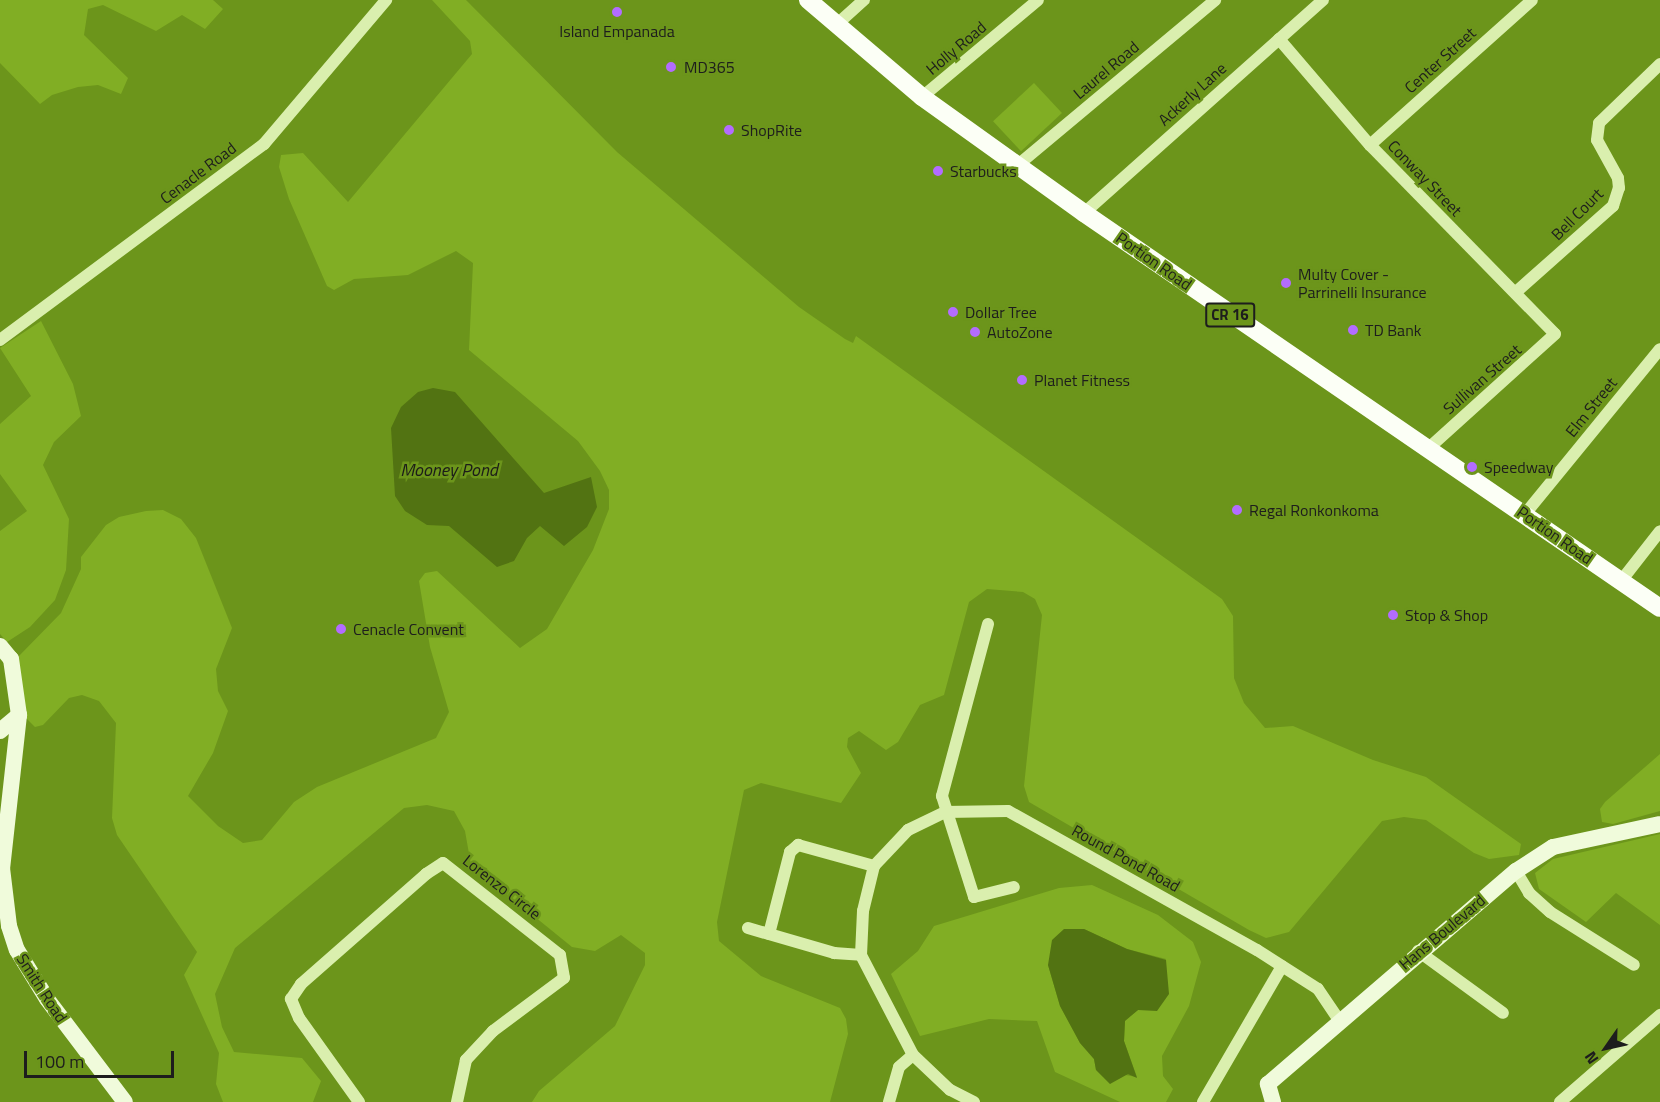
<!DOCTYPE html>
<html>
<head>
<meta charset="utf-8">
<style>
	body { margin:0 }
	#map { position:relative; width:1660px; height:1102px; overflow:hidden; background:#6c951b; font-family:"Titillium Web",sans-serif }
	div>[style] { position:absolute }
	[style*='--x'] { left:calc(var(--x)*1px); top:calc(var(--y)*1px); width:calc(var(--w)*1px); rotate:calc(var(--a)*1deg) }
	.green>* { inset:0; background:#81ae24; transform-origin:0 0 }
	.water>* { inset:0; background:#527312 }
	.street>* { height:12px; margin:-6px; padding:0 6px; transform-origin:6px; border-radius:6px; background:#daefae }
	.secondary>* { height:16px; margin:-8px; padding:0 8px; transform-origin:8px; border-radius:8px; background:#f0fbdb }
	.primary>* { height:18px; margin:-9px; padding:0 9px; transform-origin:9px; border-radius:9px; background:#fcfff6 }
	.dots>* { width:16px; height:16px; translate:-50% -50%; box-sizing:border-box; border:3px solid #6c951b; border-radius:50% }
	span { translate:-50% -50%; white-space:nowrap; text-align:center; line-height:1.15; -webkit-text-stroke:5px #6c951b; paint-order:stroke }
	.shield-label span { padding:2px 4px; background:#6c951b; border:2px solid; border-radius:4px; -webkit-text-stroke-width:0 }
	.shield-label { font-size:15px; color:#1d1d1d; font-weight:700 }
	.poi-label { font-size:16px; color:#1d1d1d }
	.left { translate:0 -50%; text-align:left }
	.street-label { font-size:16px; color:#1d1d1d }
	.water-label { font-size:18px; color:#1c1c19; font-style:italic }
	.north { position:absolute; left:1576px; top:1018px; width:60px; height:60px; -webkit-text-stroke:4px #6c951b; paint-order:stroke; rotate:236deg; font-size:16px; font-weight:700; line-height:24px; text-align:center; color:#1d1d1d }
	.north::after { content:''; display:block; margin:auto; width:21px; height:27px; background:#1d1d1d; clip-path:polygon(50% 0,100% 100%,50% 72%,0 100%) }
	.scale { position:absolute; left:24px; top:1051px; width:150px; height:27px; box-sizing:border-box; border:3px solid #1d1d1d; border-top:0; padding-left:8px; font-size:18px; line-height:21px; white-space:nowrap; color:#1d1d1d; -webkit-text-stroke:4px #6c951b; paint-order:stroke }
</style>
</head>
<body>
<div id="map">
	<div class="green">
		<div style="clip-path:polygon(0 0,213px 0,223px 9px,205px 29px,182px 15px,156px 31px,103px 5px,88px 9px,84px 35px,128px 78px,121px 94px,98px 85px,78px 87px,52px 95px,40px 104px,0 63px)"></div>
		<div style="clip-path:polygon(432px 0,466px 0,617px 152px,799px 307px,845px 339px,853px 343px,856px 336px,1222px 599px,1233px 616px,1234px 678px,1244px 703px,1265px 728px,1293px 726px,1373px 760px,1426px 777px,1521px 844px,1519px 855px,1489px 859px,1474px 853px,1426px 820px,1404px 817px,1382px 821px,1289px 932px,1266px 938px,1249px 930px,1029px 802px,1024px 786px,1042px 615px,1035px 599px,1023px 592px,987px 589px,969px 602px,944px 695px,920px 705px,898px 742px,886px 750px,859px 731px,848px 738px,847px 747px,861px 773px,841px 803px,761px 783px,744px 790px,717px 922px,719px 941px,761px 976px,840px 1008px,846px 1019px,848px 1034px,830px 1102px,532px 1102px,539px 1091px,615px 1026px,645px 965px,645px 953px,621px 935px,595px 951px,572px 947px,471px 865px,465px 831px,454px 811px,427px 805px,404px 808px,235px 948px,215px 994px,222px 1027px,234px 1052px,302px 1058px,321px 1081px,313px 1102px,223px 1102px,216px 1084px,219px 1053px,184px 975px,197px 952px,117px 835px,112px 818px,116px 723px,99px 701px,82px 695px,69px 698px,43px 725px,35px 727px,25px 717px,17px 658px,61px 613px,81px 569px,81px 557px,106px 525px,119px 517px,146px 511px,163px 510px,181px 519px,196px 538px,232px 628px,216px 669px,218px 691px,228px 711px,213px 753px,188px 796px,218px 826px,243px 843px,262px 840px,294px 802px,317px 787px,436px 738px,449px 712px,430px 647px,419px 581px,425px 573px,437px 571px,520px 648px,547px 629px,593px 550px,609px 509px,609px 490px,600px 471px,578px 441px,469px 350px,473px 263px,456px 251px,408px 275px,354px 279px,334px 290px,327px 286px,289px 199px,279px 167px,281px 155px,303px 153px,348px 202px,472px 54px,470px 41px)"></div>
		<div style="left:1034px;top:83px;width:41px;height:56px;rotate:47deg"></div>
		<div style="clip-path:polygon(41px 321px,73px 384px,81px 416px,54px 442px,43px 465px,69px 519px,66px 570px,55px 600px,30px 627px,7px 642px,0 634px,0 531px,27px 511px,0 474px,0 424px,31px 396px,0 348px)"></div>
		<div style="clip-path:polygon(1660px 754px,1660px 811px,1613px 824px,1602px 822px,1600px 809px,1605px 802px)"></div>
		<div style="clip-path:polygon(1660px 834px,1660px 925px,1616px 893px,1586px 922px,1539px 889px,1535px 873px,1553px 859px)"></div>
		<div style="clip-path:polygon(evenodd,1092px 885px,1158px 915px,1193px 942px,1201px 962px,1189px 1006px,1162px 1056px,1163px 1076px,1173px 1089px,1166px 1102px,1120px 1102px,1055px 1072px,1037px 1021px,989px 1019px,920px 1036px,891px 974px,918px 951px,934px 926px,1059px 888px,1092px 885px,1084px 929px,1127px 949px,1166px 959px,1138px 1010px,1125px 1020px,1124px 1041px,1137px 1077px,1096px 1070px,1094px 1059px,1080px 1043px,1060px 1006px,1048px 965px,1084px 929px)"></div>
	</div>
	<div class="water">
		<div style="clip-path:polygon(433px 388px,455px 392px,544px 493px,591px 477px,597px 507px,587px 527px,564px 546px,540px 526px,527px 538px,514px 561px,497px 567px,449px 526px,427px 525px,405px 511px,395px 496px,391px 428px,401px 407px,418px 392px)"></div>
		<div style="clip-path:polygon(1064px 929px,1084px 929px,1127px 949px,1166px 960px,1169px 994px,1157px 1011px,1138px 1010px,1125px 1021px,1124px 1041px,1137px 1078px,1128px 1074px,1110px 1084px,1096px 1070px,1094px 1059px,1080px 1043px,1060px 1006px,1048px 965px,1052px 940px)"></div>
	</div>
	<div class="street">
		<div style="--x:835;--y:26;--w:39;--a:-42"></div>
		<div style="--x:1279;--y:39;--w:140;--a:49.4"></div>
		<div style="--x:1370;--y:145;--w:264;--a:45.6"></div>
		<div style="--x:1555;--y:334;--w:169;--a:137.9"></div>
		<div style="--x:922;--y:97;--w:151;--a:-39.9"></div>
		<div style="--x:1370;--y:145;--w:217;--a:-41.8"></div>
		<div style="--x:1018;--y:165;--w:257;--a:-39.9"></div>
		<div style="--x:1084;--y:213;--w:320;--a:-41.7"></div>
		<div style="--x:1516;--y:292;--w:130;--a:-41.6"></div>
		<div style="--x:1613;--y:206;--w:19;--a:-72"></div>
		<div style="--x:1619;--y:188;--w:10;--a:-96"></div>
		<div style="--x:1618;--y:178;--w:43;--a:-118.9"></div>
		<div style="--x:1597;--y:140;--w:17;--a:-83"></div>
		<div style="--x:1599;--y:123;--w:85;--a:-44"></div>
		<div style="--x:0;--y:340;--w:329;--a:-36.6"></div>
		<div style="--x:264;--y:144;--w:189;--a:-49.7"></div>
		<div style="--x:1525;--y:514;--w:213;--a:-50.7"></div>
		<div style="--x:1621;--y:581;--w:63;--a:-52"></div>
		<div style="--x:988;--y:624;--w:178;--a:105"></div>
		<div style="--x:942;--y:796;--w:106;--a:72.4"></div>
		<div style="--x:974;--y:897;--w:41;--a:-14"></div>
		<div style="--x:1516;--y:871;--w:26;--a:59"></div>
		<div style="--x:1529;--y:893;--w:28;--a:42"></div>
		<div style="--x:1550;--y:912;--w:99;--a:32.2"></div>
		<div style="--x:748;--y:928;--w:90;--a:16.2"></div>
		<div style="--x:834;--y:953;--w:27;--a:4"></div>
		<div style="--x:769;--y:934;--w:85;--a:-75.6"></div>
		<div style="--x:790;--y:852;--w:11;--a:-41"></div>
		<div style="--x:798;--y:845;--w:79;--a:15.4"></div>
		<div style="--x:1418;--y:951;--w:105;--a:36.1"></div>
		<div style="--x:359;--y:1102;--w:103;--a:-125.5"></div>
		<div style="--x:299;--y:1018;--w:21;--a:-113"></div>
		<div style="--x:291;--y:999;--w:18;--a:-56"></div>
		<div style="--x:301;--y:984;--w:167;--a:-41.3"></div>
		<div style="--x:426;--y:874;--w:20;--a:-33"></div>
		<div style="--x:443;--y:863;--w:149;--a:38.2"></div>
		<div style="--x:560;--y:955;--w:23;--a:80"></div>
		<div style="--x:564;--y:978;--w:89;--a:143.3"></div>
		<div style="--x:493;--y:1031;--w:40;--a:133"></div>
		<div style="--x:466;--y:1060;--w:43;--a:102.1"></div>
		<div style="--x:889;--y:1102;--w:36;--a:-74"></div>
		<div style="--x:899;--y:1067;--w:18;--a:-41"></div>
		<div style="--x:974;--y:1102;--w:27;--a:-153"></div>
		<div style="--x:950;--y:1090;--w:51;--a:-136.6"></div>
		<div style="--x:913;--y:1055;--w:113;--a:-117.5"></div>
		<div style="--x:861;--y:955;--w:44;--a:-87.4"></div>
		<div style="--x:863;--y:911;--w:46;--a:-76.3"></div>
		<div style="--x:874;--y:866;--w:50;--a:-46.6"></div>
		<div style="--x:908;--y:830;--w:41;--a:-25.9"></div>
		<div style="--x:945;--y:812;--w:63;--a:-0.9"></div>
		<div style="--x:1008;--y:811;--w:285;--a:29.2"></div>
		<div style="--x:1257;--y:950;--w:72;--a:32.6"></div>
		<div style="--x:1318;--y:989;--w:37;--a:56"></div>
		<div style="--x:1203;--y:1102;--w:157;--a:-59.8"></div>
		<div style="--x:1560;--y:1102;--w:133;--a:-41"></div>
	</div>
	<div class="secondary">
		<div style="--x:0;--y:646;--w:17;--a:50"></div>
		<div style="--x:11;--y:659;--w:57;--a:81.9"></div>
		<div style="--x:19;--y:715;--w:154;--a:96.3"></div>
		<div style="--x:2;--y:868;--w:58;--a:83.1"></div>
		<div style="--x:9;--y:926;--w:25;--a:72"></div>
		<div style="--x:17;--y:950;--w:57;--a:58.5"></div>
		<div style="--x:47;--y:999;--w:129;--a:52.9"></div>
		<div style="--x:0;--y:731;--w:25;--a:-40"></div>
		<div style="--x:1273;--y:1102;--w:19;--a:-106"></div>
		<div style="--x:1268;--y:1084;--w:327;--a:-40.7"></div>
		<div style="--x:1516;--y:871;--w:44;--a:-33"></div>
		<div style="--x:1553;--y:847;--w:109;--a:-12.1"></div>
	</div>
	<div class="primary">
		<div style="--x:808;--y:0;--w:150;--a:40.4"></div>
		<div style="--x:922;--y:97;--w:199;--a:35.6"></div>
		<div style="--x:1084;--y:213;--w:698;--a:34.44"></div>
	</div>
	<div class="dots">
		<div style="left:617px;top:12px;background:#b36cff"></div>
		<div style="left:671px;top:67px;background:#b36cff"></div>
		<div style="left:729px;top:130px;background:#b36cff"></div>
		<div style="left:938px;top:171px;background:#b36cff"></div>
		<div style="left:1286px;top:283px;background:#b36cff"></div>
		<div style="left:953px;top:312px;background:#b36cff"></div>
		<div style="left:1353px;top:330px;background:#b36cff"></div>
		<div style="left:975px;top:332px;background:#b36cff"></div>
		<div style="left:1022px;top:380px;background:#b36cff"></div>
		<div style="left:1472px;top:467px;background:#b36cff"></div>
		<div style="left:1237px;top:510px;background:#b36cff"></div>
		<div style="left:1393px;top:615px;background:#b36cff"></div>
		<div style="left:341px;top:629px;background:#b36cff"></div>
	</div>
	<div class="shield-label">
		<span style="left:1230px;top:315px">CR 16</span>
	</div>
	<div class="poi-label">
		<span style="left:617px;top:31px">Island Empanada</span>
		<span class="left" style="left:684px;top:67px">MD365</span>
		<span class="left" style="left:741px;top:130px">ShopRite</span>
		<span class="left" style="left:950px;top:171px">Starbucks</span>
		<span class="left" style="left:1298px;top:283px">Multy Cover -<br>Parrinelli Insurance</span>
		<span class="left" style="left:965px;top:312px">Dollar Tree</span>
		<span class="left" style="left:1365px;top:330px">TD Bank</span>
		<span class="left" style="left:987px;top:332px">AutoZone</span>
		<span class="left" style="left:1034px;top:380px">Planet Fitness</span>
		<span class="left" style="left:1484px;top:467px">Speedway</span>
		<span class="left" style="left:1249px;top:510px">Regal Ronkonkoma</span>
		<span class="left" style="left:1405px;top:615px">Stop &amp; Shop</span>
		<span class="left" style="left:353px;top:629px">Cenacle Convent</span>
	</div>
	<div class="street-label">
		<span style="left:956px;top:48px;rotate:-40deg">Holly Road</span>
		<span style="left:1440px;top:60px;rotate:-42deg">Center Street</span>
		<span style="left:1106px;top:70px;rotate:-40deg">Laurel Road</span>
		<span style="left:1192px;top:94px;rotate:-42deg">Ackerly Lane</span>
		<span style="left:198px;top:173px;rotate:-37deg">Cenacle Road</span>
		<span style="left:1425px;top:178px;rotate:46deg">Conway Street</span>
		<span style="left:1577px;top:214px;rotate:-45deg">Bell Court</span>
		<span style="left:1154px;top:261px;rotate:35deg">Portion Road</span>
		<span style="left:1482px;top:379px;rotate:-41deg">Sullivan Street</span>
		<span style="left:1591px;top:407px;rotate:-51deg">Elm Street</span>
		<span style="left:1555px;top:535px;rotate:35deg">Portion Road</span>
		<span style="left:1126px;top:858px;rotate:29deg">Round Pond Road</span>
		<span style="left:502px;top:887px;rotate:38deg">Lorenzo Circle</span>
		<span style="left:1442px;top:932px;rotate:-40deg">Hans Boulevard</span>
		<span style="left:42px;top:988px;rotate:57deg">Smith Road</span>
	</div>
	<div class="water-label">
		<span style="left:449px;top:470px">Mooney Pond</span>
	</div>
	<div class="north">N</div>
	<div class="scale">100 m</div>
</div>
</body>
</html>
